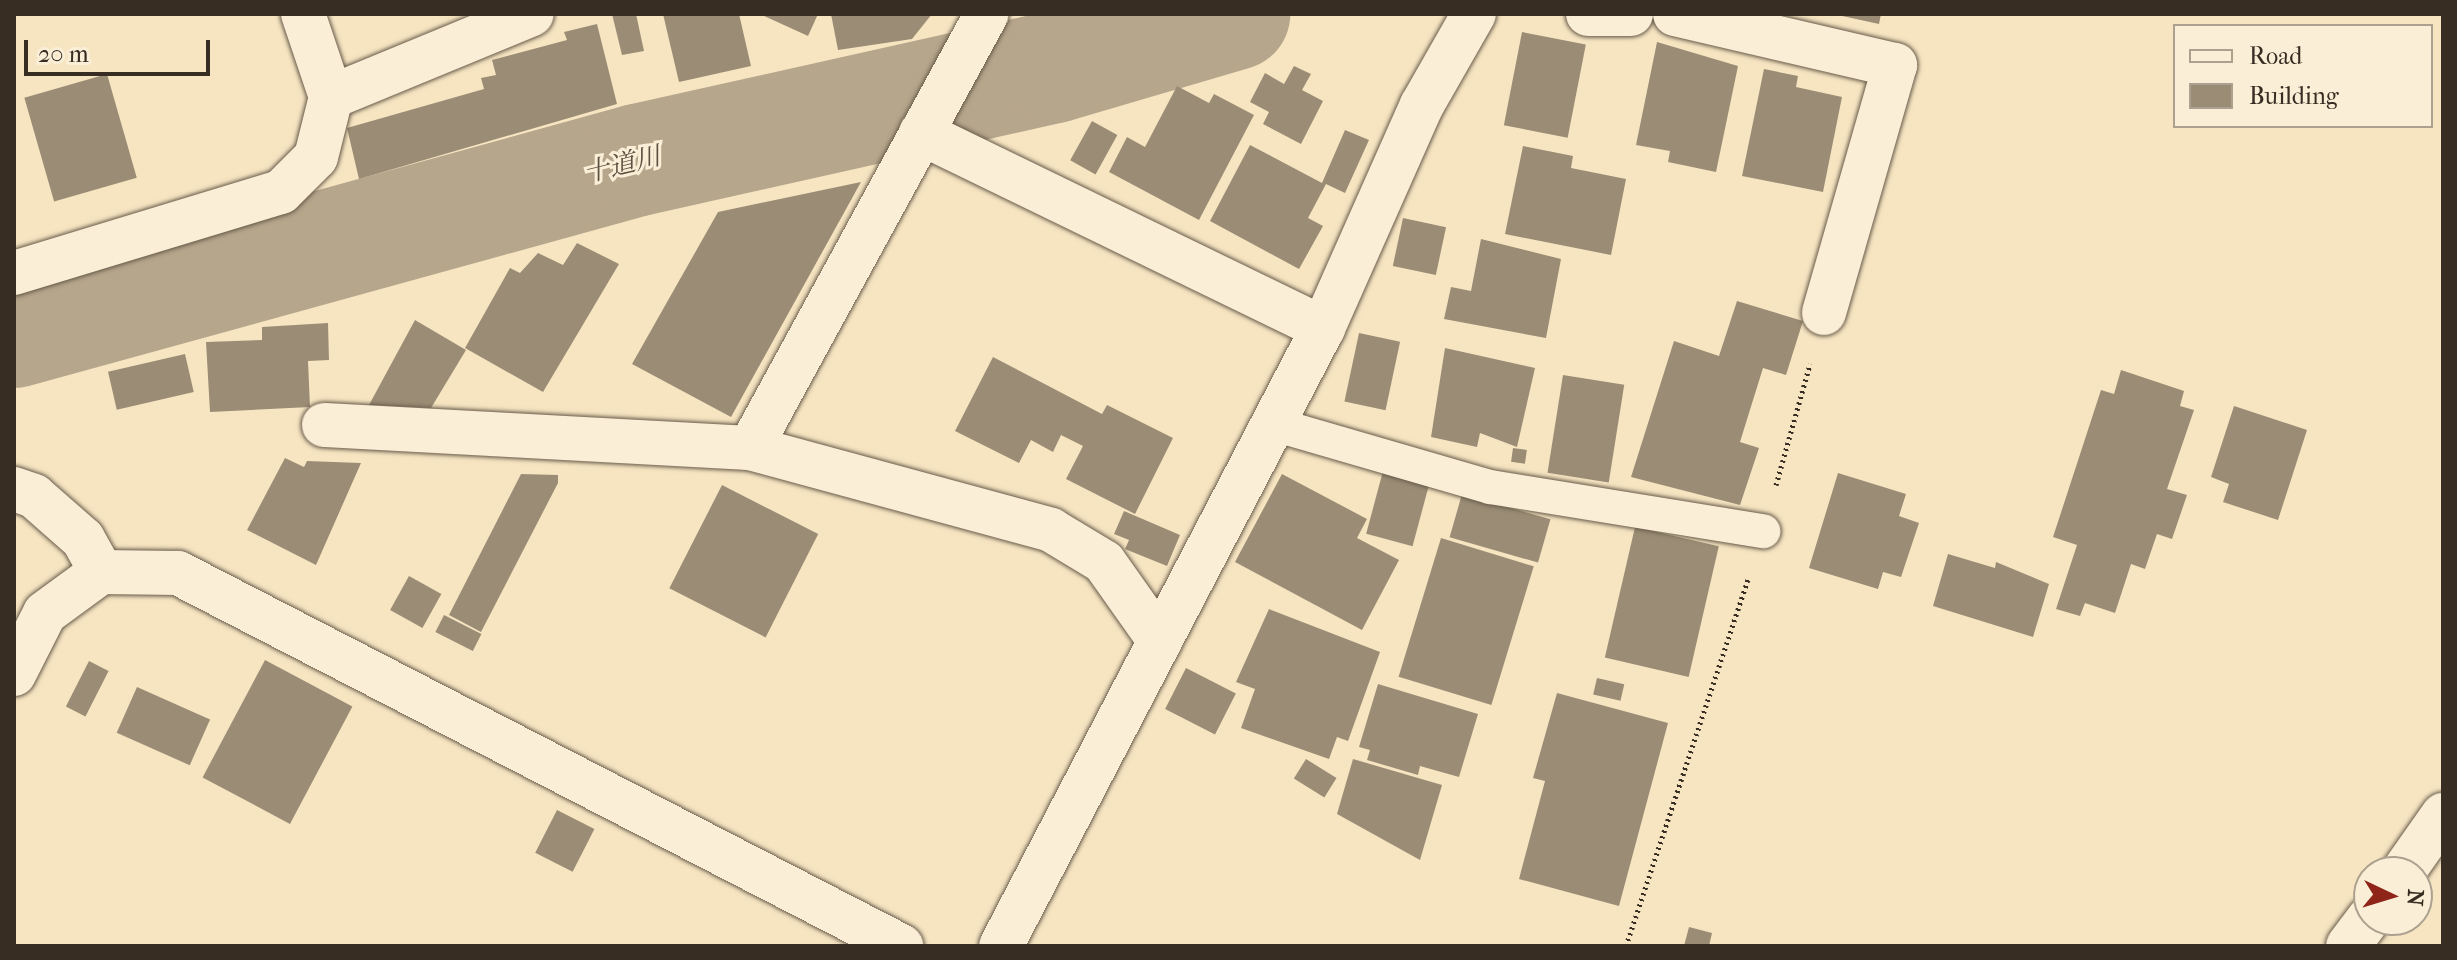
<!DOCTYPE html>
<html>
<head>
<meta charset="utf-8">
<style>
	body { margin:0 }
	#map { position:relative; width:2457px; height:960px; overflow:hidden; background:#f7e5c2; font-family:"IM FELL French Canon","Noto Serif JP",serif }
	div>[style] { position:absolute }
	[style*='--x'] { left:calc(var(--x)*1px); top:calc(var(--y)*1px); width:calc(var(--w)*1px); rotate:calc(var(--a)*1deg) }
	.river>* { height:112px; margin:-56px; padding:0 56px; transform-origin:56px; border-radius:56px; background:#b6a68c }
	.building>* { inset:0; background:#9b8d75; transform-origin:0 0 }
	.path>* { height:5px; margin-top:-2.5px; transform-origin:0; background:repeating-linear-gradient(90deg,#372d22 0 2px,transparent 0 6px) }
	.roads { filter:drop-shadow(0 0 2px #675b4a) drop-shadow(0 0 2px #675b4a) }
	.lane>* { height:34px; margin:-17px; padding:0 17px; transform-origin:17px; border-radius:17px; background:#faeed7 }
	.street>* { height:44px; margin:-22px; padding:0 22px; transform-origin:22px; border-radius:22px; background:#faeed7 }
	.secondary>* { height:44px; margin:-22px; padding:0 22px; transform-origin:22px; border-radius:22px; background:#faeed7 }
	span { translate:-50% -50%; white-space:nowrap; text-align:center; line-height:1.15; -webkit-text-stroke:6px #faeed7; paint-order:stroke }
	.water-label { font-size:26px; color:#5d5142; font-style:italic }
	.frame { position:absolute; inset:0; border:16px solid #372d22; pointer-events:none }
	.legend { position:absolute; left:2173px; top:24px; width:260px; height:104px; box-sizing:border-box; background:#faeed7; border:2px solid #aca18f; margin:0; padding:10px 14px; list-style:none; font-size:24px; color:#372d22 }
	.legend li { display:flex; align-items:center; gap:16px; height:40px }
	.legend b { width:40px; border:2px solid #aca18f }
	.north { position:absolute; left:2353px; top:856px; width:80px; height:80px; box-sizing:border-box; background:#faeed7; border:2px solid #aca18f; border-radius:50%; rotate:94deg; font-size:22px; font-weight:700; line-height:32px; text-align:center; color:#372d22 }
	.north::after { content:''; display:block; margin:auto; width:28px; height:36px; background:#8f2418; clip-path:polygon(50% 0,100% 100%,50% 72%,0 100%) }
	.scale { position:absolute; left:24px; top:40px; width:186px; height:36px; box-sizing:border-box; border:4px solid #372d22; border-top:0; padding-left:10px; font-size:24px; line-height:28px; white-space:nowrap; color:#372d22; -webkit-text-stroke:6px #faeed7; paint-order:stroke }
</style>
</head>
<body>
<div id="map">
	<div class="river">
		<div style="--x:14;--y:332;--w:647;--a:-15.41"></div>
		<div style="--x:638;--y:160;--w:426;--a:-12.6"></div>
		<div style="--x:1054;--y:67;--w:188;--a:-16.4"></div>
	</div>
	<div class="building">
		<div style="clip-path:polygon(612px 14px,636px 14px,644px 51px,622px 55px)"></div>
		<div style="clip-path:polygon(663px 14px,739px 14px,751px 66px,679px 82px)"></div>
		<div style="clip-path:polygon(760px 14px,818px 14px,808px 36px)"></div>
		<div style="clip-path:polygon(831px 14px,932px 14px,912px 39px,838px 50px)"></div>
		<div style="clip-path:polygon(1833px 14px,1881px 14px,1879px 24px)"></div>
		<div style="clip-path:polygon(597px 24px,617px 104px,359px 179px,347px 128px,484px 89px,481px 78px,496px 75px,492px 60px,567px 40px,564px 32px)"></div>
		<div style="left:1522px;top:32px;width:65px;height:95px;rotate:11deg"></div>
		<div style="clip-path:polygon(1657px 42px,1738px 66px,1716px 172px,1668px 162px,1670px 151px,1636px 145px)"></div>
		<div style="clip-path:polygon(1294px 66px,1311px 74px,1302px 90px,1323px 101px,1301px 144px,1263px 124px,1269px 112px,1250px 102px,1265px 73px,1284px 84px)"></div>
		<div style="clip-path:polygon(1764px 69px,1798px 76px,1796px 87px,1842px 97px,1823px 192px,1742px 176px)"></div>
		<div style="left:107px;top:74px;width:108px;height:86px;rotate:74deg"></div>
		<div style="clip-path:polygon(1177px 86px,1209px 103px,1214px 94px,1254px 115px,1199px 220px,1109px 172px,1127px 137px,1145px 147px)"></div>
		<div style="left:1092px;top:121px;width:29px;height:45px;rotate:29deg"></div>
		<div style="clip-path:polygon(1345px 130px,1369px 140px,1345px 193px,1326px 184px,1308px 218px,1323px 226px,1299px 269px,1210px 221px,1250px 145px,1322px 183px)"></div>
		<div style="clip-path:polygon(1523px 146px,1573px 156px,1571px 168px,1626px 179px,1611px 255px,1505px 234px)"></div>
		<div style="clip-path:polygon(861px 182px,731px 417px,632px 364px,718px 212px)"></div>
		<div style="left:1403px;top:218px;width:44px;height:49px;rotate:12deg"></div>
		<div style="clip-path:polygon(1481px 239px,1561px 259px,1546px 338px,1444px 319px,1451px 287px,1471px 291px)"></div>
		<div style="clip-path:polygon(577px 243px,619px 264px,543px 392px,465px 348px,510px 268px,520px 273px,538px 253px,563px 265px)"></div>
		<div style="clip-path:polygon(1737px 301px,1803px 321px,1786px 375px,1763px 368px,1740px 442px,1759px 448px,1740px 505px,1631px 477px,1674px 341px,1719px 356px)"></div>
		<div style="clip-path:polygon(415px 320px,466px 350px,431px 408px,369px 405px)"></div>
		<div style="clip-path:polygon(328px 323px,329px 360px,308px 361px,310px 407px,210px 412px,206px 342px,262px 340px,262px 327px)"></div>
		<div style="left:1359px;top:333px;width:42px;height:70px;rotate:12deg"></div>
		<div style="clip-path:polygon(1445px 348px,1535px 368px,1517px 447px,1480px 433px,1477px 447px,1431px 437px)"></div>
		<div style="left:185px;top:354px;width:39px;height:79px;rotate:77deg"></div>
		<div style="clip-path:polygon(993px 357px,1102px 414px,1107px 405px,1173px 438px,1135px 514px,1066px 479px,1083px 446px,1061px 435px,1053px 452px,1031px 440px,1019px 463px,955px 431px)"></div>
		<div style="clip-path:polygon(2121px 370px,2184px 391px,2180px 406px,2194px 410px,2167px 489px,2187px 495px,2172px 539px,2157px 534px,2145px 569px,2131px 564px,2115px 613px,2085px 603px,2080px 616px,2056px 609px,2077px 545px,2053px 537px,2101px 390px,2114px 394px)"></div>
		<div style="left:1563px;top:375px;width:62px;height:99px;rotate:9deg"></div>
		<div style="clip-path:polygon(2234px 406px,2307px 430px,2278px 520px,2223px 502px,2229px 484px,2211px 477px)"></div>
		<div style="left:1513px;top:448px;width:14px;height:14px;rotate:8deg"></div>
		<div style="clip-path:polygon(285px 458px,304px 467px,307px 461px,361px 463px,316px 565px,247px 530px)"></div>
		<div style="left:1383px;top:471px;width:48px;height:65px;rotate:15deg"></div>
		<div style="clip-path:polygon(1838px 473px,1906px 494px,1899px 516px,1919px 523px,1901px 577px,1883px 572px,1878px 589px,1809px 568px)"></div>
		<div style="clip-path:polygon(521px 474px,558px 475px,558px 483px,481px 632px,449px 615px)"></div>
		<div style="clip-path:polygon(1282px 474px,1367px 519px,1357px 538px,1399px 560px,1362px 630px,1235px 562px)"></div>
		<div style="left:722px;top:485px;width:108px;height:116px;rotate:27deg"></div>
		<div style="left:1462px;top:494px;width:92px;height:45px;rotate:16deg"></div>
		<div style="clip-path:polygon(1124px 511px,1180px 535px,1167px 566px,1125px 549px,1129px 540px,1114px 534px)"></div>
		<div style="left:1635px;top:527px;width:86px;height:134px;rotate:13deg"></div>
		<div style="left:1441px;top:538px;width:97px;height:145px;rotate:17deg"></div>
		<div style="clip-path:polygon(1948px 554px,1995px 568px,1996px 562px,2049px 584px,2033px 637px,1933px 606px)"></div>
		<div style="left:409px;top:576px;width:37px;height:39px;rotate:29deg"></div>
		<div style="clip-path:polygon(1269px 609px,1380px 652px,1348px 741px,1337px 737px,1329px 759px,1241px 728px,1255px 689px,1236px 682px)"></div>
		<div style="left:444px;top:615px;width:42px;height:19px;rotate:27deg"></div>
		<div style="left:265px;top:660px;width:99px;height:133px;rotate:28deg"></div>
		<div style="left:89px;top:661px;width:22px;height:51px;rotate:27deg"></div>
		<div style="left:1186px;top:668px;width:56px;height:46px;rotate:27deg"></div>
		<div style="left:1597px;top:678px;width:28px;height:17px;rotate:13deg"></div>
		<div style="clip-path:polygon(1378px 684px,1478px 714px,1459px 777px,1420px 766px,1418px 775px,1367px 760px,1370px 750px,1359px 747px)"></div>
		<div style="left:137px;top:687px;width:80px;height:50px;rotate:24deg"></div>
		<div style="clip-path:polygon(1557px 693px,1668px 723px,1619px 906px,1519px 879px,1545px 781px,1533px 778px)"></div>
		<div style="left:1306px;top:759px;width:36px;height:23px;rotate:32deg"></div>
		<div style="clip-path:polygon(1353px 759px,1442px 785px,1420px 860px,1337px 814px)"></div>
		<div style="left:557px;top:810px;width:42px;height:48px;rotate:27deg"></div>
		<div style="clip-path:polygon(1689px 927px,1712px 933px,1709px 946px,1684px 946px)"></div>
	</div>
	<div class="path">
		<div style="--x:1776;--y:485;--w:126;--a:-74.3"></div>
		<div style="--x:1626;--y:946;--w:387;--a:-71.6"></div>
	</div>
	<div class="roads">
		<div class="lane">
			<div style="--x:1273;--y:424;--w:226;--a:16.2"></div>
			<div style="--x:1490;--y:487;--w:277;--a:9.2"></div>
		</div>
		<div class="street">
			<div style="--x:1588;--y:14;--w:43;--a:0"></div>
			<div style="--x:1675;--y:14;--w:226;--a:13.1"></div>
			<div style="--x:1895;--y:65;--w:258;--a:106"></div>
			<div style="--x:331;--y:97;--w:217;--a:-22.4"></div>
			<div style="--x:921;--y:133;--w:447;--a:25.9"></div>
			<div style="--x:14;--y:273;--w:279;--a:-16.9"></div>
			<div style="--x:281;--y:192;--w:49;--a:-45"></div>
			<div style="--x:316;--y:157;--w:62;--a:-76"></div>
			<div style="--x:331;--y:97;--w:88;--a:-108.6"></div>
			<div style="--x:324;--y:425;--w:427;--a:3.1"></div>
			<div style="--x:750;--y:448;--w:312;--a:15.2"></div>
			<div style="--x:1051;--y:530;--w:62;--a:31.1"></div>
			<div style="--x:1104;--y:562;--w:97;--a:54.7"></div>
			<div style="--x:750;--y:448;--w:494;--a:-61.4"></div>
			<div style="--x:14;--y:489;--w:21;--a:19"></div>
			<div style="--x:34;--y:496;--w:65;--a:41.3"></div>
			<div style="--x:83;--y:539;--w:38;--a:61"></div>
			<div style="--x:2403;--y:872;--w:70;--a:-54.9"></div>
			<div style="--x:1001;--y:946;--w:697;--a:-62.48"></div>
			<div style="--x:1323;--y:328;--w:244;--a:-66.1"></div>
			<div style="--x:1422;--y:105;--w:105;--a:-60.3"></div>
			<div style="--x:2348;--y:946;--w:35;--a:-53"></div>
		</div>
		<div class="secondary">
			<div style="--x:14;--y:674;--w:68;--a:-63.1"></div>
			<div style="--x:45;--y:613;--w:69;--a:-36.2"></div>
			<div style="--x:101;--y:572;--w:77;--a:0.7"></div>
			<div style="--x:178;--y:573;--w:814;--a:27.29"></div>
		</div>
	</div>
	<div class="water-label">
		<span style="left:622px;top:165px;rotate:-14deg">十道川</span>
	</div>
	<div class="frame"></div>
	<ul class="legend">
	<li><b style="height:10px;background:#faeed7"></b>Road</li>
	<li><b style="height:22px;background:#9b8d75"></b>Building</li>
	</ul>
	<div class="north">N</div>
	<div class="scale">20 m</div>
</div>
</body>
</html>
